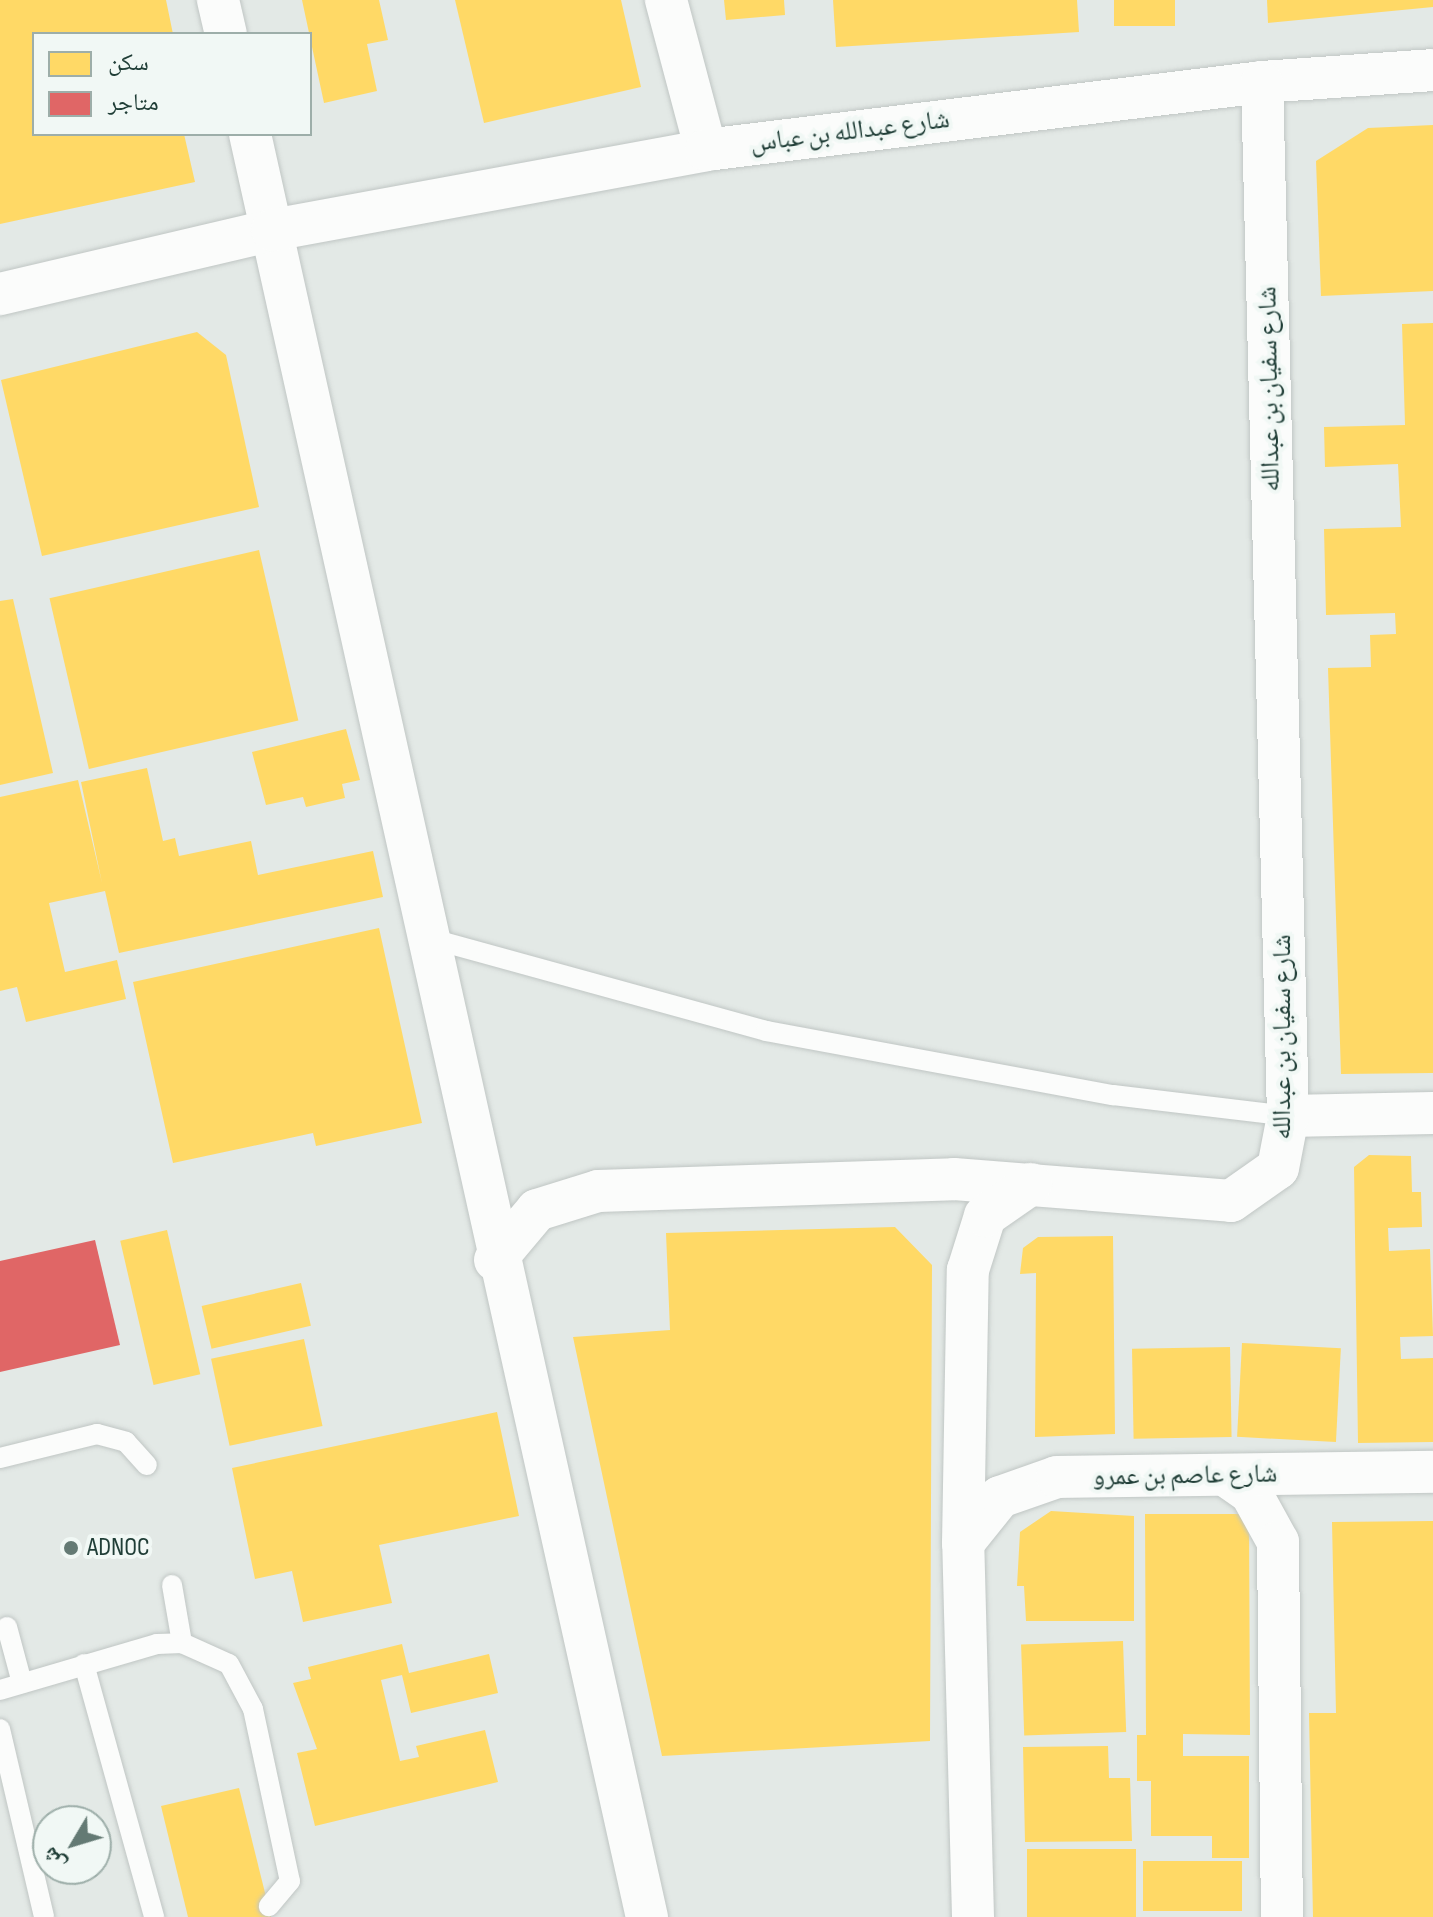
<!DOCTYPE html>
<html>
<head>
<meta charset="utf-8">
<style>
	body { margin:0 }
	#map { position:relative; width:1433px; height:1917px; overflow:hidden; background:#e3e9e6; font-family:"Sofia Sans Condensed","Noto Naskh Arabic",sans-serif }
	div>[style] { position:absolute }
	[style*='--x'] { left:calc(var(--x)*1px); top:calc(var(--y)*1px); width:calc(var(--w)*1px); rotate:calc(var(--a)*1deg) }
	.homes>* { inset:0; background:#ffd966; transform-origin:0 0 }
	.shops>* { inset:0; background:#e06666 }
	.roads { filter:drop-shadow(0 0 2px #c0c6c4) drop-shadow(0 0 2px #c0c6c4) }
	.service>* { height:20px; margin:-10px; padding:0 10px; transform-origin:10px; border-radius:10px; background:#fbfcfb }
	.minor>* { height:42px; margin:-21px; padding:0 21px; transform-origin:21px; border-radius:21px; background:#fbfcfb }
	.dots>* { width:22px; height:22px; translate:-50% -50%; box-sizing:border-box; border:4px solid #f1f8f5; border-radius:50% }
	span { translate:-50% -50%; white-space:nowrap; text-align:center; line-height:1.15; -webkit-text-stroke:8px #f1f8f5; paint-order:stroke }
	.street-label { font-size:26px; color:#203e37 }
	.poi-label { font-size:26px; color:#203e37 }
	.left { translate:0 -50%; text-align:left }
	.legend { position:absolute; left:32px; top:32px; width:280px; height:104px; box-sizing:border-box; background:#f1f8f5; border:2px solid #9daea9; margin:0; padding:10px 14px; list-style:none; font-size:24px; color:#203e37 }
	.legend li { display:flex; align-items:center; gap:16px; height:40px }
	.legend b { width:40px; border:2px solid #9daea9 }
	.north { position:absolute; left:32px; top:1805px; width:80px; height:80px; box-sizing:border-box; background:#f1f8f5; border:2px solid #9daea9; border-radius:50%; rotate:232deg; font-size:22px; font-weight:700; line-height:32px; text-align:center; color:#203e37 }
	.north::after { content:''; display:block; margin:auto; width:28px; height:36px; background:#647a74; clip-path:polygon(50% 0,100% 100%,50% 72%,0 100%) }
</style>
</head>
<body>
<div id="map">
	<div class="homes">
		<div style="clip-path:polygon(0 0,166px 0,173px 34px,34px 34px,34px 134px,184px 134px,195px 182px,0 224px)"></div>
		<div style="clip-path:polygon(302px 0,379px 0,388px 40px,367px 44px,377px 91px,324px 103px)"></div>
		<div style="clip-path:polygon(455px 0,621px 0,641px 87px,484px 123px)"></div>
		<div style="clip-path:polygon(724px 0,784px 0,785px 15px,726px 20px)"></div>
		<div style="clip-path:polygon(833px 0,1077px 0,1079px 32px,836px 47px)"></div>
		<div style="left:1114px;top:0;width:61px;height:26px"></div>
		<div style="clip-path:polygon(1267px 0,1433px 0,1433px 7px,1268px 23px)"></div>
		<div style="clip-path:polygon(1433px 125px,1433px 291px,1321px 296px,1316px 161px,1368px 128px)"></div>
		<div style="clip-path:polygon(1433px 323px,1433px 1073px,1341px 1074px,1328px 668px,1371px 667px,1370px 635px,1396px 634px,1395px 613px,1326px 615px,1324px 529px,1401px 527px,1398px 464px,1325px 467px,1324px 427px,1405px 425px,1402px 324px)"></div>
		<div style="clip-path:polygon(197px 332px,226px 355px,259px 507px,42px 556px,1px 380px)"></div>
		<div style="left:259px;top:550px;width:175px;height:215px;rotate:77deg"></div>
		<div style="clip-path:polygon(13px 599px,53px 773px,0 785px,0 601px)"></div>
		<div style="clip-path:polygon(346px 729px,360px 780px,342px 784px,345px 798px,306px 807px,303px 797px,266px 805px,252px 752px)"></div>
		<div style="clip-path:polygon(147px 768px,163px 841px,175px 838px,179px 856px,251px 841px,258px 875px,373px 851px,383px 897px,119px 953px,105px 891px,49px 903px,65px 972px,117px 960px,126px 999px,26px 1022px,17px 987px,0 991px,0 797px,78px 780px,102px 883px,81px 782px)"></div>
		<div style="clip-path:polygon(379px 928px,422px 1123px,316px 1146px,313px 1133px,173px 1163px,133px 982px)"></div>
		<div style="clip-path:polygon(1369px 1155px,1411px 1156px,1412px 1192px,1421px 1192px,1422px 1227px,1388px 1228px,1389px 1251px,1430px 1249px,1433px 1336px,1400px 1337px,1401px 1359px,1433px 1358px,1433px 1442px,1358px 1443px,1354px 1167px)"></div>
		<div style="clip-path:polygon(895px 1227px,932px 1265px,930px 1741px,662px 1756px,573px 1337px,670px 1330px,666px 1233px)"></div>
		<div style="left:167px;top:1230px;width:148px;height:48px;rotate:77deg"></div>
		<div style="clip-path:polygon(1113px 1236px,1115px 1434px,1035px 1437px,1036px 1273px,1020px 1274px,1023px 1248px,1038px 1237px)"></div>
		<div style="left:301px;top:1283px;width:44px;height:102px;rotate:77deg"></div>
		<div style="left:304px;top:1339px;width:89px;height:95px;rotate:78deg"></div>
		<div style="left:1242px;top:1343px;width:99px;height:94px;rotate:3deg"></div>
		<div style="left:1230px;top:1347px;width:90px;height:98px;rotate:89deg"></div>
		<div style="clip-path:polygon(497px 1412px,519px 1516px,379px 1545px,392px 1603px,303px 1622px,292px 1571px,255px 1579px,232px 1468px)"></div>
		<div style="clip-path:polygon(1051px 1511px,1134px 1516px,1134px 1621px,1026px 1621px,1024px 1586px,1017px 1586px,1020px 1532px)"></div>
		<div style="clip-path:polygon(1145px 1514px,1249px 1514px,1250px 1735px,1183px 1734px,1183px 1756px,1249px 1756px,1249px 1858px,1212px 1858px,1212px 1836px,1151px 1836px,1151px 1781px,1137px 1781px,1137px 1735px,1146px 1735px)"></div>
		<div style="clip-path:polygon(1433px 1521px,1433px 1917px,1313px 1917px,1309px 1713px,1336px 1713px,1332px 1522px)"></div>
		<div style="left:1123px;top:1641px;width:91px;height:102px;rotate:88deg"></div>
		<div style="clip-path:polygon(402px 1644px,409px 1673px,489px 1654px,498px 1693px,411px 1713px,402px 1675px,381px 1680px,400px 1761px,419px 1757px,416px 1746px,485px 1730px,498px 1782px,315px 1826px,297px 1753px,317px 1749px,293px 1683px,311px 1679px,308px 1667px)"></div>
		<div style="clip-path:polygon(1108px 1746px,1109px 1778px,1130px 1778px,1132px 1841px,1025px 1842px,1023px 1747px)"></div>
		<div style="clip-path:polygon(239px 1788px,271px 1917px,188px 1917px,161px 1806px)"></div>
		<div style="left:1027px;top:1849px;width:109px;height:68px"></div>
		<div style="left:1143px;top:1861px;width:99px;height:50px"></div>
	</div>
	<div class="shops">
		<div style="clip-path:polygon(95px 1240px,120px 1345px,0 1372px,0 1261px)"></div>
	</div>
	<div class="roads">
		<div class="service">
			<div style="--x:425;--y:937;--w:354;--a:15.4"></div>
			<div style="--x:766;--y:1031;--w:353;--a:10.5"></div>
			<div style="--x:1113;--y:1095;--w:176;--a:6.8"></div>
			<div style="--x:0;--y:1458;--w:100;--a:-13.9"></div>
			<div style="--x:97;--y:1434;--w:30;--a:15"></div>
			<div style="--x:126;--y:1442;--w:31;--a:48"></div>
			<div style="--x:172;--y:1585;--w:59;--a:80.2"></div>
			<div style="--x:7;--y:1627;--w:58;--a:75"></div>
			<div style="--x:84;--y:1664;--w:263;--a:74.5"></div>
			<div style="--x:0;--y:1690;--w:164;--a:-16.3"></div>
			<div style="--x:157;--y:1644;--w:25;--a:-2"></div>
			<div style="--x:182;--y:1643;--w:51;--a:24.1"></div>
			<div style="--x:229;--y:1664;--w:51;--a:61.9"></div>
			<div style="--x:253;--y:1709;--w:176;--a:77.9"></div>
			<div style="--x:290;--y:1881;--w:33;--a:130"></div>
			<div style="--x:0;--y:1729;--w:193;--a:76.8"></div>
		</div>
		<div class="minor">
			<div style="--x:218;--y:0;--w:35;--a:77"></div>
			<div style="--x:666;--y:0;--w:155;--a:75.1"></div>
			<div style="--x:250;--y:134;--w:1827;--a:77.45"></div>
			<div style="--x:0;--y:294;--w:279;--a:-13.2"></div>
			<div style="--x:272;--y:230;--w:441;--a:-10.4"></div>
			<div style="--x:706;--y:150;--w:560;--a:-6.97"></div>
			<div style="--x:1262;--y:82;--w:171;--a:-4"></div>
			<div style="--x:1288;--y:1116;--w:145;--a:-1.2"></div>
			<div style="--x:495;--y:1260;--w:65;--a:-50"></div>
			<div style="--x:537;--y:1210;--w:64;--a:-17.3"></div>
			<div style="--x:598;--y:1191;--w:356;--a:-1.9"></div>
			<div style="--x:954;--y:1179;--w:278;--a:4.5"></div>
			<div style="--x:1231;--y:1201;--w:57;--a:-35.1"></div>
			<div style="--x:1278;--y:1168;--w:53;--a:-79.1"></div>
			<div style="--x:1288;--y:1116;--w:1034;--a:-91.44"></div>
			<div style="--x:1228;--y:1477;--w:28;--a:35"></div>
			<div style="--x:1251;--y:1493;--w:56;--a:61.1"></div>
			<div style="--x:1278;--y:1542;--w:375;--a:89.4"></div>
			<div style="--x:963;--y:1543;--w:59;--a:-51.2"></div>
			<div style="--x:1000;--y:1497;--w:60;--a:-19.3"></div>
			<div style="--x:1057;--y:1477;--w:376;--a:-0.8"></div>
			<div style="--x:973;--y:1917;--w:374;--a:-91.5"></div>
			<div style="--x:963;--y:1543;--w:273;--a:-89"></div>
			<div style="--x:968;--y:1270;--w:57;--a:-72.5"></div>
			<div style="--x:985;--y:1216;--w:56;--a:-34.8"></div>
		</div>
	</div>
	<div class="dots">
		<div style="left:71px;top:1548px;background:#647a74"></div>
	</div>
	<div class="street-label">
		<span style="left:850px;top:132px;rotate:-7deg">شارع عبدالله بن عباس</span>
		<span style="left:1270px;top:389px;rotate:-91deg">شارع سفيان بن عبدالله</span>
		<span style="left:1283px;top:1037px;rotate:-90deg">شارع سفيان بن عبدالله</span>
		<span style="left:1185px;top:1476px;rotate:-1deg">شارع عاصم بن عمرو</span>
	</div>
	<div class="poi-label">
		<span class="left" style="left:87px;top:1548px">ADNOC</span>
	</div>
	<ul class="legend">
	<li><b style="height:22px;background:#ffd966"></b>سكن</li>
	<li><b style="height:22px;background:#e06666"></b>متاجر</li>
	</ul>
	<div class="north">ش</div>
</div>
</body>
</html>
